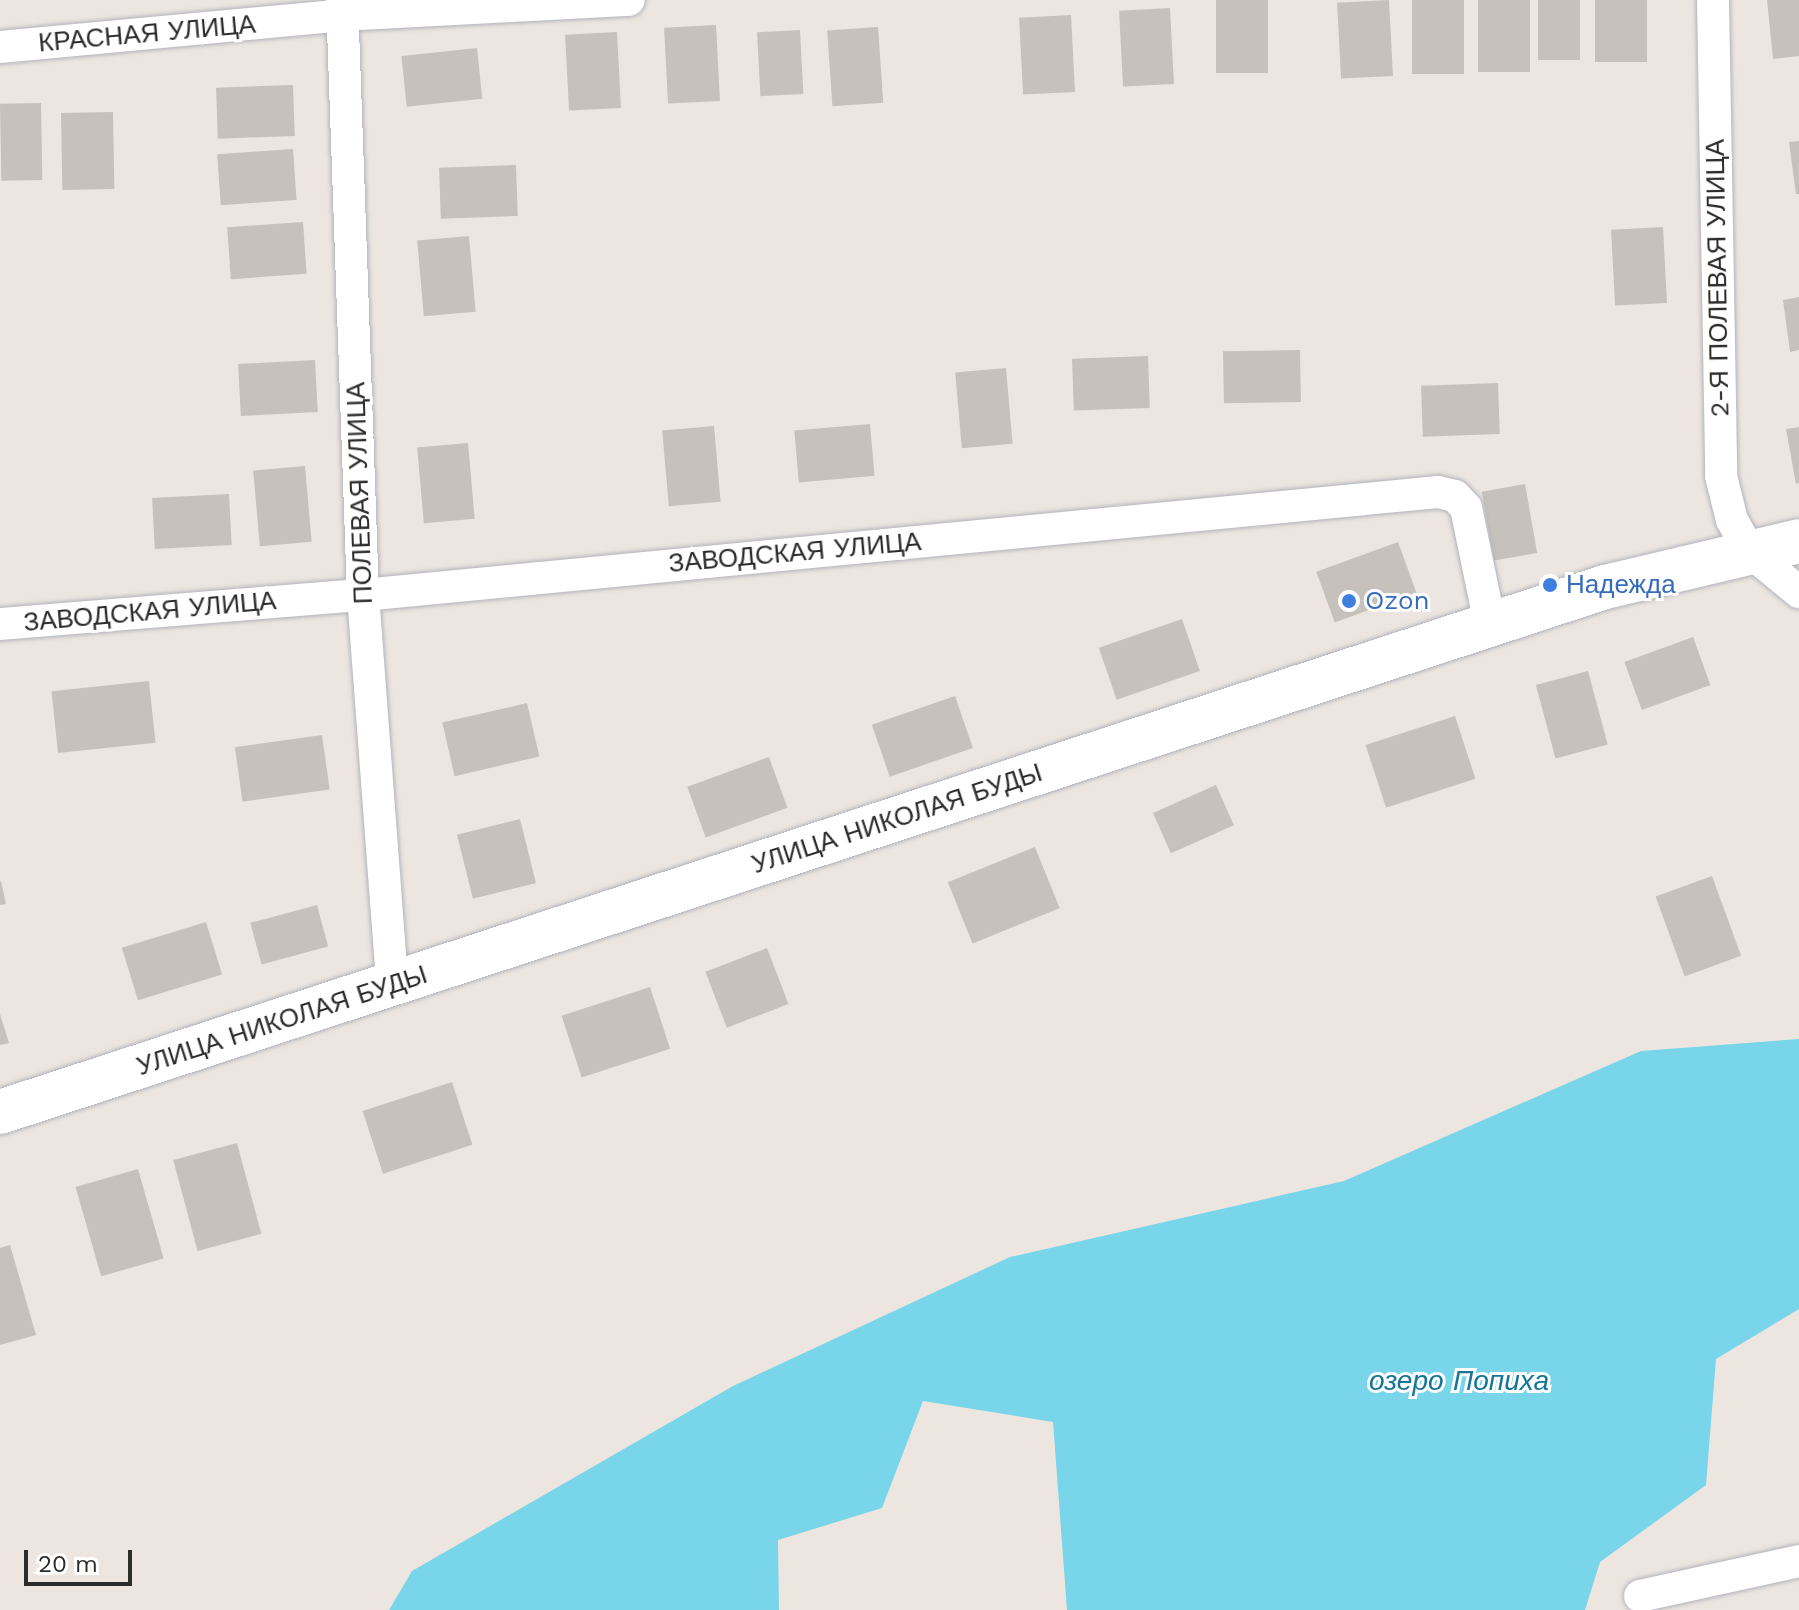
<!DOCTYPE html>
<html>
<head>
<meta charset="utf-8">
<style>
	body { margin:0 }
	#map { position:relative; width:1799px; height:1610px; overflow:hidden; background:#ede6e0; font-family:"Work Sans",sans-serif }
	div>[style] { position:absolute }
	[style*='--x'] { left:calc(var(--x)*1px); top:calc(var(--y)*1px); width:calc(var(--w)*1px); rotate:calc(var(--a)*1deg) }
	.water>* { inset:0; background:#79d5e9 }
	.building>* { inset:0; background:#c6c1bb; transform-origin:0 0 }
	.roads { filter:drop-shadow(0 0 2px #b0b3bc) drop-shadow(0 0 2px #b0b3bc) }
	.street>* { height:32px; margin:-16px; padding:0 16px; transform-origin:16px; border-radius:16px; background:#fff }
	.secondary>* { height:44px; margin:-22px; padding:0 22px; transform-origin:22px; border-radius:22px; background:#fff }
	.dots>* { width:22px; height:22px; translate:-50% -50%; box-sizing:border-box; border:4px solid #fff; border-radius:50% }
	span { translate:-50% -50%; white-space:nowrap; text-align:center; line-height:1.15; -webkit-text-stroke:6px #fff; paint-order:stroke }
	.street-label { font-size:26px; color:#2c2c2c }
	.shop-label { font-size:26px; color:#366cbe }
	.left { translate:0 -50%; text-align:left }
	.water-label { font-size:28px; color:#157698; font-style:italic }
	.scale { position:absolute; left:24px; top:1550px; width:108px; height:36px; box-sizing:border-box; border:4px solid #2c2c2c; border-top:0; padding-left:10px; font-size:24px; line-height:28px; white-space:nowrap; color:#2c2c2c; -webkit-text-stroke:6px #fff; paint-order:stroke }
</style>
</head>
<body>
<div id="map">
	<div class="water">
		<div style="clip-path:polygon(1799px 1039px,1799px 1309px,1716px 1359px,1706px 1485px,1600px 1562px,1585px 1610px,1067px 1610px,1053px 1422px,923px 1401px,882px 1508px,778px 1540px,779px 1610px,389px 1610px,412px 1571px,733px 1386px,1010px 1257px,1344px 1181px,1641px 1051px)"></div>
	</div>
	<div class="building">
		<div style="left:1216px;top:0;width:52px;height:73px"></div>
		<div style="left:1389px;top:0;width:76px;height:52px;rotate:87deg"></div>
		<div style="left:1412px;top:0;width:52px;height:74px"></div>
		<div style="left:1478px;top:0;width:52px;height:72px"></div>
		<div style="left:1538px;top:0;width:42px;height:60px"></div>
		<div style="left:1595px;top:0;width:52px;height:62px"></div>
		<div style="clip-path:polygon(1767px 0,1799px 0,1799px 56px,1773px 59px)"></div>
		<div style="left:1170px;top:8px;width:76px;height:51px;rotate:87deg"></div>
		<div style="left:1071px;top:15px;width:77px;height:52px;rotate:87deg"></div>
		<div style="left:716px;top:25px;width:76px;height:52px;rotate:87deg"></div>
		<div style="left:878px;top:27px;width:76px;height:51px;rotate:86deg"></div>
		<div style="left:800px;top:30px;width:64px;height:43px;rotate:87deg"></div>
		<div style="left:617px;top:32px;width:76px;height:52px;rotate:87deg"></div>
		<div style="left:477px;top:48px;width:51px;height:76px;rotate:84deg"></div>
		<div style="left:293px;top:85px;width:51px;height:77px;rotate:88deg"></div>
		<div style="left:41px;top:103px;width:77px;height:41px;rotate:89deg"></div>
		<div style="left:113px;top:112px;width:77px;height:52px;rotate:89deg"></div>
		<div style="clip-path:polygon(1799px 141px,1799px 194px,1796px 194px,1789px 142px)"></div>
		<div style="left:293px;top:149px;width:51px;height:76px;rotate:86deg"></div>
		<div style="left:516px;top:165px;width:51px;height:77px;rotate:88deg"></div>
		<div style="left:303px;top:222px;width:52px;height:76px;rotate:86deg"></div>
		<div style="left:1663px;top:227px;width:76px;height:52px;rotate:87deg"></div>
		<div style="left:469px;top:236px;width:76px;height:52px;rotate:85deg"></div>
		<div style="clip-path:polygon(1799px 297px,1799px 350px,1790px 352px,1783px 300px)"></div>
		<div style="left:1300px;top:350px;width:52px;height:77px;rotate:89deg"></div>
		<div style="left:1148px;top:356px;width:52px;height:76px;rotate:88deg"></div>
		<div style="left:315px;top:360px;width:52px;height:77px;rotate:87deg"></div>
		<div style="left:1006px;top:368px;width:76px;height:51px;rotate:85deg"></div>
		<div style="left:1498px;top:383px;width:51px;height:77px;rotate:88deg"></div>
		<div style="left:870px;top:424px;width:52px;height:76px;rotate:85deg"></div>
		<div style="left:714px;top:426px;width:76px;height:52px;rotate:85deg"></div>
		<div style="clip-path:polygon(1799px 427px,1799px 483px,1796px 484px,1786px 429px)"></div>
		<div style="left:468px;top:443px;width:76px;height:51px;rotate:85deg"></div>
		<div style="left:305px;top:466px;width:76px;height:52px;rotate:85deg"></div>
		<div style="left:1525px;top:484px;width:70px;height:44px;rotate:80deg"></div>
		<div style="left:229px;top:494px;width:51px;height:77px;rotate:87deg"></div>
		<div style="left:1398px;top:542px;width:54px;height:87px;rotate:70deg"></div>
		<div style="left:1182px;top:619px;width:55px;height:88px;rotate:71deg"></div>
		<div style="left:1693px;top:637px;width:51px;height:73px;rotate:70deg"></div>
		<div style="left:1588px;top:671px;width:76px;height:54px;rotate:75deg"></div>
		<div style="left:149px;top:681px;width:62px;height:98px;rotate:84deg"></div>
		<div style="left:955px;top:696px;width:55px;height:88px;rotate:71deg"></div>
		<div style="left:527px;top:703px;width:55px;height:87px;rotate:77deg"></div>
		<div style="left:1455px;top:716px;width:66px;height:94px;rotate:72deg"></div>
		<div style="left:322px;top:735px;width:55px;height:88px;rotate:82deg"></div>
		<div style="left:769px;top:757px;width:54px;height:87px;rotate:70deg"></div>
		<div style="left:1216px;top:785px;width:44px;height:69px;rotate:66deg"></div>
		<div style="left:520px;top:819px;width:66px;height:65px;rotate:76deg"></div>
		<div style="left:1035px;top:847px;width:66px;height:94px;rotate:68deg"></div>
		<div style="left:1712px;top:876px;width:85px;height:60px;rotate:70deg"></div>
		<div style="clip-path:polygon(1px 881px,6px 904px,0 905px,0 882px)"></div>
		<div style="left:317px;top:905px;width:43px;height:69px;rotate:75deg"></div>
		<div style="left:206px;top:922px;width:55px;height:88px;rotate:73deg"></div>
		<div style="left:767px;top:948px;width:60px;height:66px;rotate:69deg"></div>
		<div style="left:650px;top:987px;width:65px;height:93px;rotate:72deg"></div>
		<div style="clip-path:polygon(0 1014px,9px 1043px,0 1045px)"></div>
		<div style="left:452px;top:1082px;width:66px;height:94px;rotate:72deg"></div>
		<div style="left:237px;top:1143px;width:94px;height:66px;rotate:75deg"></div>
		<div style="left:138px;top:1169px;width:93px;height:65px;rotate:74deg"></div>
		<div style="clip-path:polygon(10px 1245px,36px 1335px,0 1345px,0 1248px)"></div>
	</div>
	<div class="roads">
		<div class="street">
			<div style="--x:342;--y:0;--w:595;--a:87.98"></div>
			<div style="--x:363;--y:595;--w:391;--a:85.7"></div>
			<div style="--x:1713;--y:0;--w:476;--a:89"></div>
			<div style="--x:1721;--y:476;--w:45;--a:76"></div>
			<div style="--x:1732;--y:520;--w:35;--a:61"></div>
			<div style="--x:1749;--y:551;--w:65;--a:39.4"></div>
			<div style="--x:0;--y:47;--w:343;--a:-5.3"></div>
			<div style="--x:342;--y:15;--w:287;--a:-3"></div>
			<div style="--x:0;--y:624;--w:364;--a:-4.6"></div>
			<div style="--x:363;--y:595;--w:1080;--a:-5.47"></div>
			<div style="--x:1438;--y:492;--w:17;--a:13"></div>
			<div style="--x:1455;--y:496;--w:16;--a:47"></div>
			<div style="--x:1466;--y:508;--w:118;--a:78.3"></div>
			<div style="--x:1640;--y:1596;--w:163;--a:-12.4"></div>
		</div>
		<div class="secondary">
			<div style="--x:0;--y:1112;--w:1689;--a:-18.11"></div>
			<div style="--x:1605;--y:587;--w:199;--a:-13.3"></div>
		</div>
	</div>
	<div class="dots">
		<div style="left:1550px;top:585px;background:#3f7fe0"></div>
		<div style="left:1349px;top:601px;background:#3f7fe0"></div>
	</div>
	<div class="street-label">
		<span style="left:147px;top:34px;rotate:-5deg">КРАСНАЯ УЛИЦА</span>
		<span style="left:1718px;top:278px;rotate:-91deg">2-Я ПОЛЕВАЯ УЛИЦА</span>
		<span style="left:360px;top:493px;rotate:-92deg">ПОЛЕВАЯ УЛИЦА</span>
		<span style="left:795px;top:553px;rotate:-5deg">ЗАВОДСКАЯ УЛИЦА</span>
		<span style="left:150px;top:612px;rotate:-5deg">ЗАВОДСКАЯ УЛИЦА</span>
		<span style="left:897px;top:819px;rotate:-18deg">УЛИЦА НИКОЛАЯ БУДЫ</span>
		<span style="left:282px;top:1021px;rotate:-18deg">УЛИЦА НИКОЛАЯ БУДЫ</span>
	</div>
	<div class="shop-label">
		<span class="left" style="left:1566px;top:585px">Надежда</span>
		<span class="left" style="left:1365px;top:601px">Ozon</span>
	</div>
	<div class="water-label">
		<span style="left:1459px;top:1381px">озеро Попиха</span>
	</div>
	<div class="scale">20 m</div>
</div>
</body>
</html>
